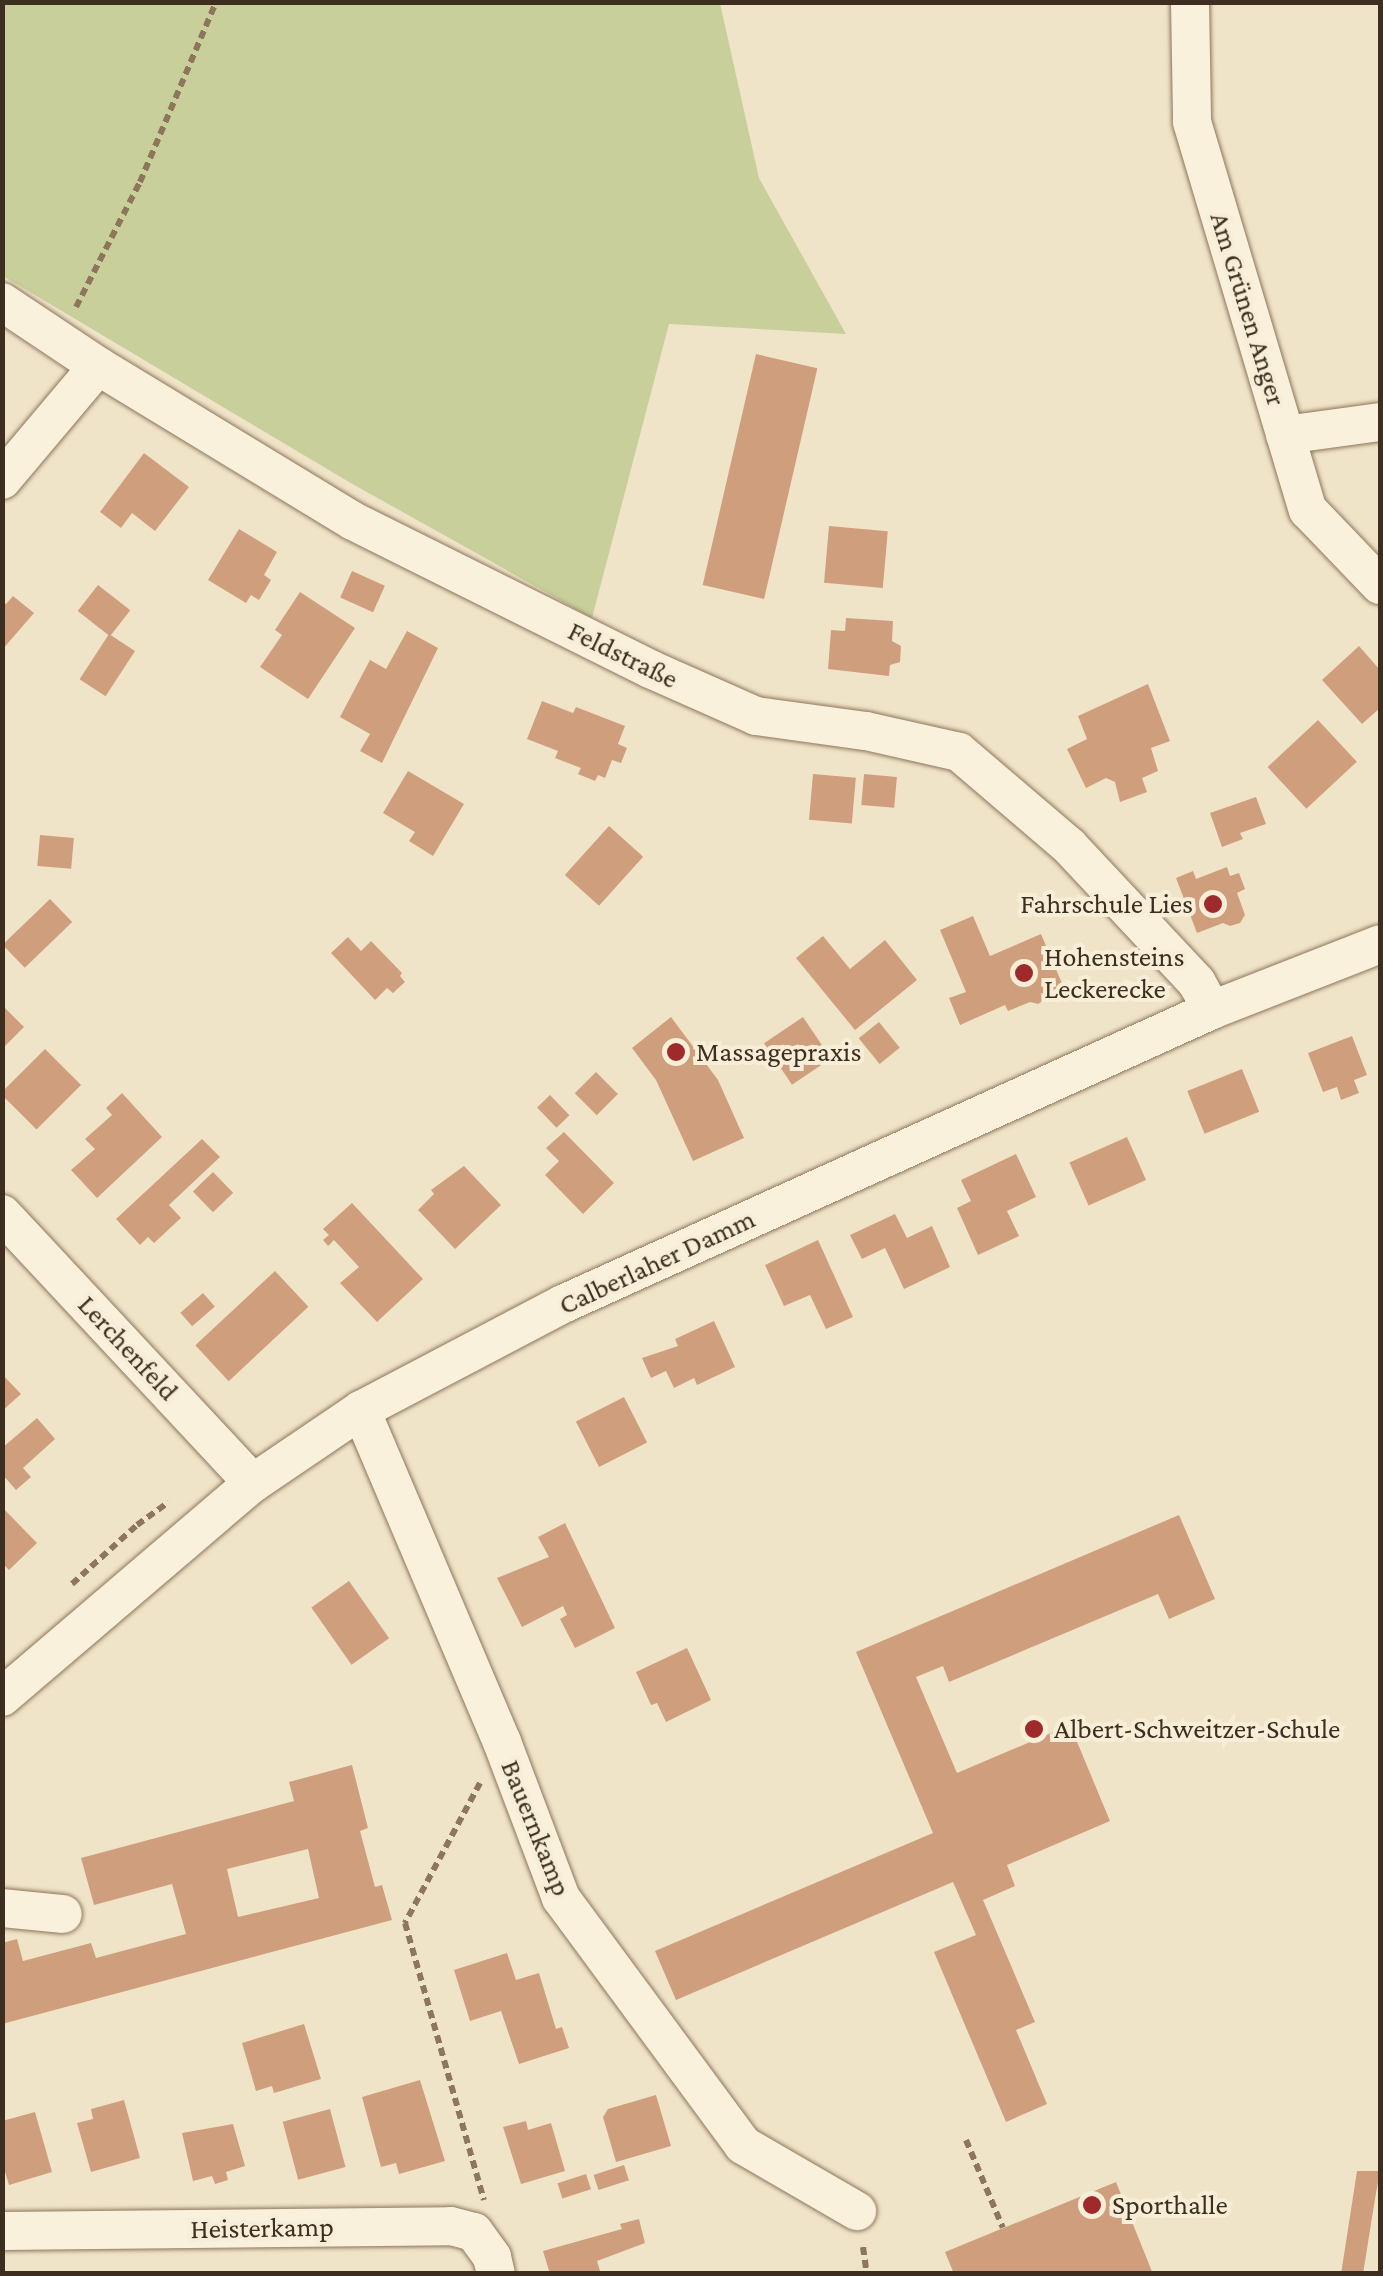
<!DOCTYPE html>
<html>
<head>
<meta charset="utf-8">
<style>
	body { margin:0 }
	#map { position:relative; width:1383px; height:2276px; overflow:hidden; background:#f0e4c8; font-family:"Crimson Pro",serif }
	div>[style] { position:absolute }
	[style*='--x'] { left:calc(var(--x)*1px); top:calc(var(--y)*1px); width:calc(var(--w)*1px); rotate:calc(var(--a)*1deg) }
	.green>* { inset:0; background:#c9cf9b }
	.building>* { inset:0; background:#cf9f7d; transform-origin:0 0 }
	.path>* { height:6px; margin-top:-3px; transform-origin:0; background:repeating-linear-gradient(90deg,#8d765c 0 8px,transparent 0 13px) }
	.roads { filter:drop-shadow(0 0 2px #8d765c) drop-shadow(0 0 2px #8d765c) }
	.minor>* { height:38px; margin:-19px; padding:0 19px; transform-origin:19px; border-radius:19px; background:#faf1dc }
	.dots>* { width:28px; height:28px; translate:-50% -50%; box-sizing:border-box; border:5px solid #f7eed8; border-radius:50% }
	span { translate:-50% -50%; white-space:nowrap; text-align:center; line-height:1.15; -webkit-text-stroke:8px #f7eed8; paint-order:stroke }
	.street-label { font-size:28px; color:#3d2e20 }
	.poi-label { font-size:28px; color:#3d2e20 }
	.right { translate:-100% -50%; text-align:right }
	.left { translate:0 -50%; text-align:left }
	.frame { position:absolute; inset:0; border:5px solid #3d2e20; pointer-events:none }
</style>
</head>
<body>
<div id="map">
	<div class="green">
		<div style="clip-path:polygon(2px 3px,720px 3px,759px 178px,846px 334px,669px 324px,592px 618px,349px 482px,3px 276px)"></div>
	</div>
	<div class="building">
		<div style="left:756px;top:354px;width:63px;height:237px;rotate:13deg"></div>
		<div style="clip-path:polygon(144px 453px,189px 487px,155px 531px,132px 513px,121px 528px,100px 512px)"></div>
		<div style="left:829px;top:526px;width:59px;height:57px;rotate:5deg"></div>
		<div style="clip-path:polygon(239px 529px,277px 552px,264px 575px,271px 580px,259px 600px,251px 595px,246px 603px,208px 580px)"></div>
		<div style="left:352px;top:571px;width:36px;height:29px;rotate:24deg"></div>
		<div style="left:98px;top:585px;width:41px;height:33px;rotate:38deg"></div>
		<div style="clip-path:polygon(300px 592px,355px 628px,308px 699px,260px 667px,282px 635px,275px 630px)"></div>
		<div style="clip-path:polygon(13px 596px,34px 613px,2px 650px,2px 601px,6px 604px)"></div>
		<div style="clip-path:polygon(846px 618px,893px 621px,892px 641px,901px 646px,900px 662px,890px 665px,889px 676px,828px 669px,831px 630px,845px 631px)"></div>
		<div style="clip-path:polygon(407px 631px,438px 648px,382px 763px,360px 751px,370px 734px,340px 717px,370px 660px,386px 669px)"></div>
		<div style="left:109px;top:634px;width:31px;height:54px;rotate:33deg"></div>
		<div style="clip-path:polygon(1359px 646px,1380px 670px,1380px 708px,1362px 724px,1322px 680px)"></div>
		<div style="clip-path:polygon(1148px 684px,1170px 741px,1151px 748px,1158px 771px,1142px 778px,1147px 792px,1120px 802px,1115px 782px,1106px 778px,1086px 788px,1067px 749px,1087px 739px,1078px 716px)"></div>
		<div style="clip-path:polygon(542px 701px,573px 713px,576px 707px,625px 726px,618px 744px,627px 748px,621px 763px,612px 760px,605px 778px,598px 775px,595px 781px,578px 774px,581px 768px,555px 758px,558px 751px,527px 739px)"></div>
		<div style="left:1318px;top:720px;width:57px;height:69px;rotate:47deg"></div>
		<div style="clip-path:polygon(408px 771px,464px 804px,433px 856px,409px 841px,415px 832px,383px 813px)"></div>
		<div style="left:813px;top:774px;width:43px;height:46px;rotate:5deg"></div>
		<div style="left:864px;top:774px;width:33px;height:31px;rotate:5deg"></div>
		<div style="clip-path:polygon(1256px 797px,1266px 824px,1240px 833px,1243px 839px,1222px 847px,1210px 813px)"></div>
		<div style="left:609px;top:826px;width:46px;height:66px;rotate:42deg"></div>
		<div style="left:40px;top:835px;width:34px;height:31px;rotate:5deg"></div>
		<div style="clip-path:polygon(1227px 867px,1230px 876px,1239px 873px,1245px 889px,1237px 893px,1245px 915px,1240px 923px,1230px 926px,1223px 923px,1197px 933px,1176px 878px,1193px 871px,1196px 879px)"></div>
		<div style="left:50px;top:899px;width:32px;height:66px;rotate:46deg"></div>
		<div style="clip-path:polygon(973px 916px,990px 956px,1041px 934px,1064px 988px,1038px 1004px,1030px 1002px,1008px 1011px,1005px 1005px,960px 1025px,949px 998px,966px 992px,940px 930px)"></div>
		<div style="clip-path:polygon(823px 936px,850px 969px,885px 940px,917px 980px,855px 1030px,796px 958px)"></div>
		<div style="clip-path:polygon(348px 937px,361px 951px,371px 941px,402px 973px,400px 976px,405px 982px,393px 993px,387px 988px,375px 1000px,331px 953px)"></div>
		<div style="clip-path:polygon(2px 1005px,24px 1027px,2px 1049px)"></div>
		<div style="clip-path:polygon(671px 1017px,718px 1080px,744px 1138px,693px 1161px,656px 1080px,632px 1048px)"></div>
		<div style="left:803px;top:1017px;width:50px;height:47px;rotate:56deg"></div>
		<div style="left:879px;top:1022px;width:33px;height:26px;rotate:51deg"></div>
		<div style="clip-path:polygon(1352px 1036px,1367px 1075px,1354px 1080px,1359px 1093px,1341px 1100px,1337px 1087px,1323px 1092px,1308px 1053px)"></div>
		<div style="left:45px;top:1049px;width:51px;height:63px;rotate:45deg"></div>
		<div style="left:1242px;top:1069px;width:46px;height:59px;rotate:68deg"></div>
		<div style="left:596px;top:1072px;width:31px;height:30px;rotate:45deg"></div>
		<div style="clip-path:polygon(122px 1093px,162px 1137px,97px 1198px,71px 1170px,95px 1149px,85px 1139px,112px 1115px,106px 1108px)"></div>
		<div style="left:550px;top:1095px;width:28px;height:18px;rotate:46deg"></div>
		<div style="clip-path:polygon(564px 1132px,614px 1183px,583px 1214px,545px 1175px,559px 1161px,546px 1148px)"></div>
		<div style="left:1127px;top:1137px;width:47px;height:63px;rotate:66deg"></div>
		<div style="clip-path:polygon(202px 1139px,220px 1157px,169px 1205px,181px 1218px,154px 1243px,148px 1237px,140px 1245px,116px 1219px)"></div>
		<div style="clip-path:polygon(1016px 1154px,1036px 1197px,1007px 1211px,1019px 1236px,978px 1255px,957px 1208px,971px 1201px,961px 1180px)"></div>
		<div style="clip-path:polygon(464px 1166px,501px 1205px,455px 1249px,418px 1210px,434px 1194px,431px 1190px)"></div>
		<div style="left:213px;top:1172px;width:29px;height:28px;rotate:46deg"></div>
		<div style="clip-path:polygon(352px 1203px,423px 1279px,377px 1322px,340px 1283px,359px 1267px,334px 1240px,328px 1246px,323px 1240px,329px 1235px,323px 1229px)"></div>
		<div style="clip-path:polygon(895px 1214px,907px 1238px,932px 1226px,950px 1267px,904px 1289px,885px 1248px,862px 1259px,850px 1235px)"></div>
		<div style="clip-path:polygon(818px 1240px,853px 1317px,826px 1329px,810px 1295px,784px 1306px,765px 1265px)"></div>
		<div style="left:275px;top:1271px;width:49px;height:109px;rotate:47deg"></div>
		<div style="left:203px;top:1293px;width:18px;height:30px;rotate:49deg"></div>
		<div style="clip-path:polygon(714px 1321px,735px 1367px,697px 1385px,694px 1378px,674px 1388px,666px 1371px,651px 1378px,642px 1358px,678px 1346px,675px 1339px)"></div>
		<div style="clip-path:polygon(2px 1374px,21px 1394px,2px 1411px)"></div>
		<div style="left:624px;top:1397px;width:51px;height:54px;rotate:63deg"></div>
		<div style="clip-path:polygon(37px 1418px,55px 1439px,23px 1468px,31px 1477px,16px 1490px,2px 1474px,2px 1448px)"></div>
		<div style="clip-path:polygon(2px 1507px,37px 1543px,9px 1570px,2px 1563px)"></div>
		<div style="clip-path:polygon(1179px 1515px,1215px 1599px,1169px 1619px,1158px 1594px,949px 1682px,943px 1666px,916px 1677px,957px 1773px,1070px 1725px,1110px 1821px,1007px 1865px,1015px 1886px,983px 1900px,1035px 2022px,1016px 2030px,1047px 2104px,1006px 2122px,934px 1952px,976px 1935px,953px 1882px,676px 2000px,655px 1951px,933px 1833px,856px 1652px)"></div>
		<div style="clip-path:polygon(565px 1523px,615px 1628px,575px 1648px,560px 1619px,567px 1615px,563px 1606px,522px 1627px,497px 1578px,549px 1557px,538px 1537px)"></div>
		<div style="left:349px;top:1581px;width:70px;height:46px;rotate:55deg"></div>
		<div style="clip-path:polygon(687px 1648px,711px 1700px,666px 1722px,657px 1703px,651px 1705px,636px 1672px)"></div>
		<div style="clip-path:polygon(evenodd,352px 1765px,368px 1828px,360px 1831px,375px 1887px,382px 1885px,392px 1920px,2px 2024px,2px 1943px,17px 1939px,23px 1961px,91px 1943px,96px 1958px,186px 1934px,172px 1884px,94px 1905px,81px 1858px,294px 1801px,289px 1782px,352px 1765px,308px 1849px,319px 1898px,238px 1917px,227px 1869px,308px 1849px)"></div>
		<div style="clip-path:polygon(507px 1953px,516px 1980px,539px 1973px,556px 2029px,562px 2027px,569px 2048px,519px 2064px,501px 2011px,470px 2021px,454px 1970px)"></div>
		<div style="clip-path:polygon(304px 2024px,321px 2079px,274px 2093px,272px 2086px,256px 2091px,242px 2043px)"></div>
		<div style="clip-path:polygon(420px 2080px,445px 2161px,399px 2174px,396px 2163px,381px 2167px,362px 2097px)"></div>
		<div style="clip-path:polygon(656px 2095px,671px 2146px,616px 2162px,603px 2117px,608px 2109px)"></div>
		<div style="clip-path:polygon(124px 2100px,140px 2158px,91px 2172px,77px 2123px,93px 2119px,91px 2109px)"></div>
		<div style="left:330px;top:2109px;width:60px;height:49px;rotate:75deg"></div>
		<div style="clip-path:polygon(35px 2112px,52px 2172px,9px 2185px,2px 2162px,2px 2121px)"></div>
		<div style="clip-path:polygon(526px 2121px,528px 2130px,551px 2123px,565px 2171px,521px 2184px,503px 2127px)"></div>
		<div style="clip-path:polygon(233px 2124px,245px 2166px,226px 2172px,228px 2180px,215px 2184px,212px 2176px,193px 2181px,182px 2133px)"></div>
		<div style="left:624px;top:2165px;width:16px;height:32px;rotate:72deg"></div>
		<div style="clip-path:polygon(1357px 2171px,1380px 2171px,1375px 2199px,1363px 2274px,1341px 2274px)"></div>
		<div style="left:586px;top:2174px;width:16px;height:30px;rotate:72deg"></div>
		<div style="clip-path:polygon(1116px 2182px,1153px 2274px,954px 2274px,945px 2252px)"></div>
		<div style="clip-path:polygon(639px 2219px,645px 2243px,597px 2261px,601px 2274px,550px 2274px,543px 2251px,622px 2229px,620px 2224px)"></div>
	</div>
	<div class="path">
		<div style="--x:76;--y:307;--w:140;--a:-62.9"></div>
		<div style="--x:140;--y:182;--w:195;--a:-67.1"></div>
		<div style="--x:72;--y:1584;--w:88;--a:-42.2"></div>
		<div style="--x:137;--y:1525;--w:39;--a:-36"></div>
		<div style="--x:480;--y:1783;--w:159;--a:118.2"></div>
		<div style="--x:405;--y:1923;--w:288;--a:74.1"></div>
		<div style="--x:966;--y:2140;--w:95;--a:67.2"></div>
		<div style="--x:863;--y:2247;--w:27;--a:82"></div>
	</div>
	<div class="roads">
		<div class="minor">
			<div style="--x:1190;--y:2;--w:120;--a:89"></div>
			<div style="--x:1192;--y:122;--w:405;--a:73.4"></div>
			<div style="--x:1308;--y:510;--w:104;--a:46.2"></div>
			<div style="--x:2;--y:302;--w:115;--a:33.7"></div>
			<div style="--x:98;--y:366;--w:298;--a:31.3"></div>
			<div style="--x:353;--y:521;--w:332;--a:26.5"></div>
			<div style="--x:650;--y:669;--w:116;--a:23.9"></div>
			<div style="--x:756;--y:716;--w:111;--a:7.8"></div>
			<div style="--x:866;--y:731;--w:95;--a:12.7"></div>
			<div style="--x:959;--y:752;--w:145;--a:40.5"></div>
			<div style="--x:1069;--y:846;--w:187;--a:46.9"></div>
			<div style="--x:1197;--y:983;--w:31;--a:61"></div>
			<div style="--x:1285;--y:435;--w:96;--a:-7.8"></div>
			<div style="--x:2;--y:480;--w:149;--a:-49.9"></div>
			<div style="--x:2;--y:1214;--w:368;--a:47"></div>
			<div style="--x:361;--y:1410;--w:361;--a:67"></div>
			<div style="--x:502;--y:1742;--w:167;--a:69.3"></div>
			<div style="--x:561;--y:1898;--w:307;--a:53.6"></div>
			<div style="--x:743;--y:2145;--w:132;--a:30.1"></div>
			<div style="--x:2;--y:1697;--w:330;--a:-40.5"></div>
			<div style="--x:253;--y:1483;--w:130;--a:-34.1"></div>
			<div style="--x:361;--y:1410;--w:228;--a:-27.7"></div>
			<div style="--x:563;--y:1304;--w:712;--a:-24.37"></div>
			<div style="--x:1212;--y:1010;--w:180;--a:-21.4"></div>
			<div style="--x:2;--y:1908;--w:61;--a:5.6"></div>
			<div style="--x:2;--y:2231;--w:449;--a:-0.6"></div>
			<div style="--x:451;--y:2226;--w:24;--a:15"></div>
			<div style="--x:474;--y:2232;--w:31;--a:54"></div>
			<div style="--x:492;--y:2257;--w:17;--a:77"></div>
		</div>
	</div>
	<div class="dots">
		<div style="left:1213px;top:904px;background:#9e2a2b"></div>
		<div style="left:1024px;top:973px;background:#9e2a2b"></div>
		<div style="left:676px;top:1052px;background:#9e2a2b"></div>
		<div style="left:1034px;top:1729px;background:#9e2a2b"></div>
		<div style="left:1092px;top:2205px;background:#9e2a2b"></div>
	</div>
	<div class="street-label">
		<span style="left:1248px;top:309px;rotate:73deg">Am Grünen Anger</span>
		<span style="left:623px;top:655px;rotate:26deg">Feldstraße</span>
		<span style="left:657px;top:1262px;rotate:-25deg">Calberlaher Damm</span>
		<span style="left:128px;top:1348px;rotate:47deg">Lerchenfeld</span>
		<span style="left:536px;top:1828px;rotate:68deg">Bauernkamp</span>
		<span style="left:262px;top:2228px;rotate:-1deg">Heisterkamp</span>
	</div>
	<div class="poi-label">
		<span class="right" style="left:1193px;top:904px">Fahrschule Lies</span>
		<span class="left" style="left:1044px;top:973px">Hohensteins<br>Leckerecke</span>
		<span class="left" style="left:696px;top:1052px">Massagepraxis</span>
		<span class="left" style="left:1054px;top:1729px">Albert-Schweitzer-Schule</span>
		<span class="left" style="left:1112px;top:2205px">Sporthalle</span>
	</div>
	<div class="frame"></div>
</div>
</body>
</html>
